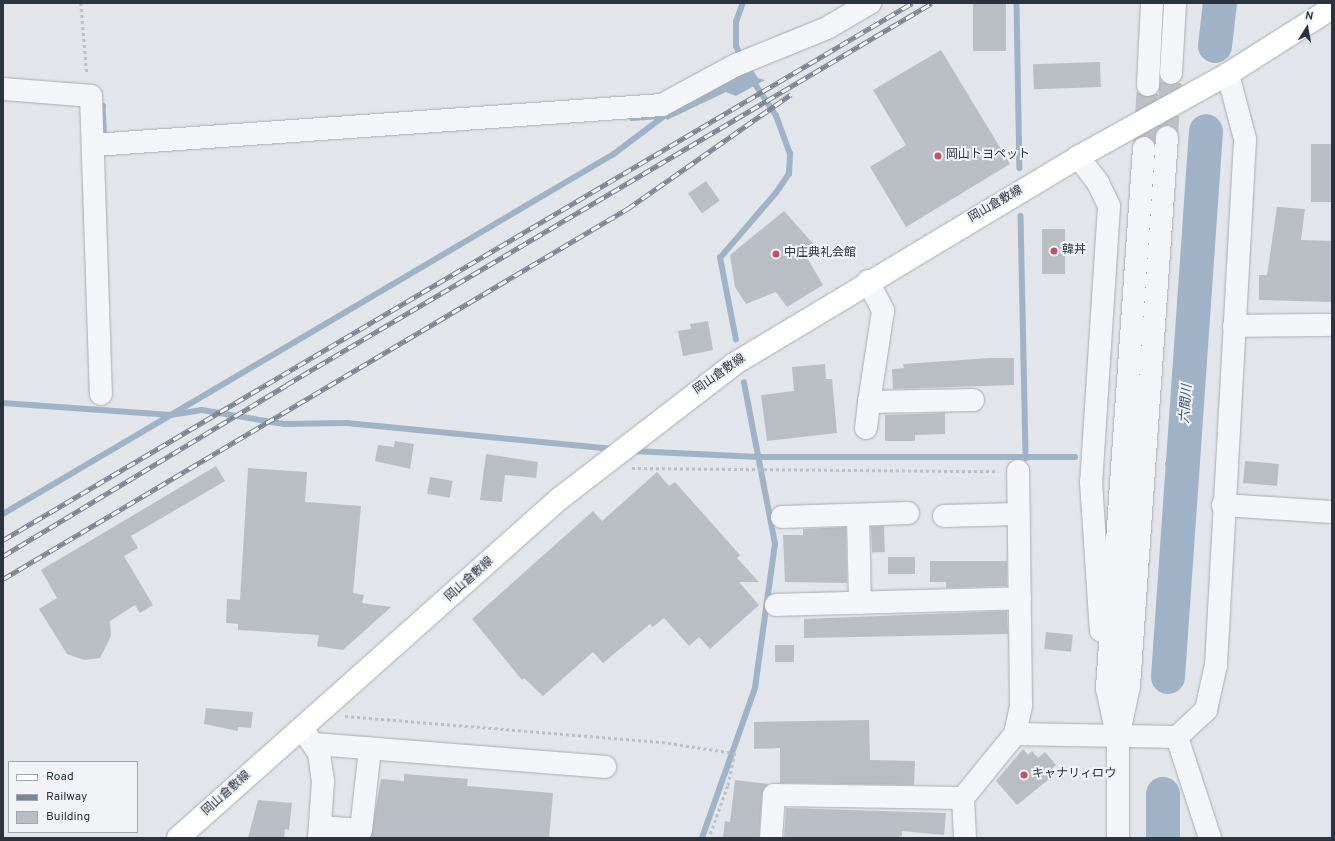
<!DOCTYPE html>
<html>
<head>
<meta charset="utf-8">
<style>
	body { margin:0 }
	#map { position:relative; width:1335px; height:841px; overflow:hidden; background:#e2e5e9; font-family:Overpass,"Noto Sans JP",sans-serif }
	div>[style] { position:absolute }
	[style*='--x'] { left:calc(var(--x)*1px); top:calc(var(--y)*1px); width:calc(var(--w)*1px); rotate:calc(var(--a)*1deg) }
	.water>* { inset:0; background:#a0b3c6 }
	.stream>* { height:5.5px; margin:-2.75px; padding:0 2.75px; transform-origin:2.75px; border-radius:2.75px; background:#a0b3c6 }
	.river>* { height:34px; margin:-17px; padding:0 17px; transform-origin:17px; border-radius:17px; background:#a0b3c6 }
	.building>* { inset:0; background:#b9bec5; transform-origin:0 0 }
	.minor-tunnel>* { height:22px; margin-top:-11px; transform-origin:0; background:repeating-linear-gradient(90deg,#bdc1c7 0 22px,transparent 0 33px) }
	.path>* { height:2.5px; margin-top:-1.25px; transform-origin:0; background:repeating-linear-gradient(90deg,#bcbfc4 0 3px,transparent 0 6px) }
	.roads { filter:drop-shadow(0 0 1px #a7acb3) drop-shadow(0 0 1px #a7acb3) }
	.minor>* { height:22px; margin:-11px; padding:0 11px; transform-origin:11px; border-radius:11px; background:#f4f5f8 }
	.major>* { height:22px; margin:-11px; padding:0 11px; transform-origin:11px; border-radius:11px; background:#fff }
	.rail>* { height:4.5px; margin-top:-2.25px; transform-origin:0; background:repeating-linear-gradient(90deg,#f1f3f6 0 9px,#7c8591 0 18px); box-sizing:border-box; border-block:1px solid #7c8591 }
	.dots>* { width:11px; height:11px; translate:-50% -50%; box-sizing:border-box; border:2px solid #f1f3f6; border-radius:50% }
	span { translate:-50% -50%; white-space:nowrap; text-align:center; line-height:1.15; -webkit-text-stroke:4px #f1f3f6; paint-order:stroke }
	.poi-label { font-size:12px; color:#2b333f }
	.left { translate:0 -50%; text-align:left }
	.street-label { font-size:12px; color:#2b333f }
	.water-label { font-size:13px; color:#385270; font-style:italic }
	.frame { position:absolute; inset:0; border:4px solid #2b333f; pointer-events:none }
	.legend { position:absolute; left:8px; top:761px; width:130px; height:72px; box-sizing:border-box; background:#f1f3f6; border:1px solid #a2a6ad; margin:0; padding:5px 7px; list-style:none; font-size:12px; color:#2b333f }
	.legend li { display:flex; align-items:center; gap:8px; height:20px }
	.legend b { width:20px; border:1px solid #a2a6ad }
	.north { position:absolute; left:1287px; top:8px; width:40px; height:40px; -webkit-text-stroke:3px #f1f3f6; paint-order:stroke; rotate:11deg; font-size:11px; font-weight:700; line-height:16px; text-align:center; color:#2b333f }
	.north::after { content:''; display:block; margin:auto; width:14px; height:18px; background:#2b333f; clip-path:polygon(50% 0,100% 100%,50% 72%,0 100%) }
</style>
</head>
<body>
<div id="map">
	<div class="water">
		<div style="clip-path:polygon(751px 67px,758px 78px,765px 80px,736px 96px,726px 92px,667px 120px,661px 113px)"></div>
	</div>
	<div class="stream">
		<div style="--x:1017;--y:3;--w:165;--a:89"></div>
		<div style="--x:741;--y:59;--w:14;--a:-111"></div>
		<div style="--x:736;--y:46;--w:24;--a:-90"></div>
		<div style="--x:736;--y:22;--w:20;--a:-70"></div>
		<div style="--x:95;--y:105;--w:8;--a:7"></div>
		<div style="--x:103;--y:106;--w:33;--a:87"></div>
		<div style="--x:632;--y:118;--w:30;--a:-4"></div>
		<div style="--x:1021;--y:216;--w:242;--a:88.8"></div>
		<div style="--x:736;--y:340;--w:84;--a:-101"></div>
		<div style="--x:720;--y:258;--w:86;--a:-49.3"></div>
		<div style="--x:776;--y:193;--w:23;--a:-56"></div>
		<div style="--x:789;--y:174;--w:20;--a:-87"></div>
		<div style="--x:790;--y:154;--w:40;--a:-110.2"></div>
		<div style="--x:776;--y:116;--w:43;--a:-123.7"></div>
		<div style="--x:3;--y:403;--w:168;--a:4.1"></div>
		<div style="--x:171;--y:415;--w:31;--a:-9"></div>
		<div style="--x:202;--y:410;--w:83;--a:9.7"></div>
		<div style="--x:284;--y:424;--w:63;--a:-0.9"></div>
		<div style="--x:347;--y:423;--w:267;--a:5.6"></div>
		<div style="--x:633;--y:451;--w:126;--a:2.7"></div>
		<div style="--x:759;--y:457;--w:316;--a:0"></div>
		<div style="--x:1168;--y:464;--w:16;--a:4"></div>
		<div style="--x:3;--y:514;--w:709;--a:-30.51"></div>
		<div style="--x:614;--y:154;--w:68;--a:-37.2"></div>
		<div style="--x:702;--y:838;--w:159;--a:-70.5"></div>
		<div style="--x:755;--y:688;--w:145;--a:-82.1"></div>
		<div style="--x:775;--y:544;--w:164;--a:-100.9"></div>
	</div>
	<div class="river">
		<div style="--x:1215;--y:46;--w:43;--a:-83.4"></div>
		<div style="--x:1168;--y:677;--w:547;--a:-86.02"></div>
		<div style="--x:1163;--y:794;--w:44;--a:90"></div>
	</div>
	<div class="building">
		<div style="left:973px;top:3px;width:33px;height:48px"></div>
		<div style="clip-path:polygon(941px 50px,1010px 164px,906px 227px,870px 167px,906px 145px,873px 90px)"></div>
		<div style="left:1100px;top:62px;width:25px;height:67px;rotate:88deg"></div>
		<div style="left:1311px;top:144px;width:20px;height:58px"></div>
		<div style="left:706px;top:181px;width:24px;height:22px;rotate:55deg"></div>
		<div style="clip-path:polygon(1277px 207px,1305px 209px,1301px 240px,1332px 241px,1332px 302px,1259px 300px,1259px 275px,1267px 275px)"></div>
		<div style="clip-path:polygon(784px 211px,817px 248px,806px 256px,823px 285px,787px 307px,776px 292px,746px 304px,735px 287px,730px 255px)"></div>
		<div style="left:1042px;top:229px;width:23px;height:45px"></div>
		<div style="clip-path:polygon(708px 321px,713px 350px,683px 356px,678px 331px,691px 329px,690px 324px)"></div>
		<div style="clip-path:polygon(990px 358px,1014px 358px,1014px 385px,893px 389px,892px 369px,904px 368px,903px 364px)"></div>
		<div style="clip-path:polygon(825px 364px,826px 379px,832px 379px,837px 433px,767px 441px,761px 395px,794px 391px,792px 367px)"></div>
		<div style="clip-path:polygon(945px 413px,945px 434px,915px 435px,915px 441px,885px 441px,885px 415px)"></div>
		<div style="clip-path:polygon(395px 441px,414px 444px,410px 469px,375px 461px,378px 445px,394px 447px)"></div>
		<div style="clip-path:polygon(486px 454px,538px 462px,536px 478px,505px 475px,502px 502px,480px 500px)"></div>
		<div style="left:1245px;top:461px;width:34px;height:22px;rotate:5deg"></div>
		<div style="clip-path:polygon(216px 466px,225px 481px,131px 536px,138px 548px,124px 556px,153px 605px,140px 613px,135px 605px,110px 621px,111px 636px,100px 658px,84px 660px,67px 654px,39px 609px,57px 598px,41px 570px)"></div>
		<div style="clip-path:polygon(248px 468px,307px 472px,305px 502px,361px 506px,353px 593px,364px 595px,362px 603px,391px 607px,343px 650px,317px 646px,319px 635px,238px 630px,238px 624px,226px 623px,227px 599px,240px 600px)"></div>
		<div style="clip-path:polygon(657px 472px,669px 486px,675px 482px,740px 555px,737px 558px,759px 582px,739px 582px,759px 605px,710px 649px,699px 637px,689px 646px,664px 618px,653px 627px,650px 624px,603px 663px,593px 652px,543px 696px,524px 678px,522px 680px,472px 619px,593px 511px,602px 521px)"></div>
		<div style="left:430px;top:477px;width:23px;height:17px;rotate:10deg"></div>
		<div style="left:884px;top:526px;width:26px;height:13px;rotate:88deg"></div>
		<div style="clip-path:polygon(846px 527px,847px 583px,785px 582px,783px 535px,803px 535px,803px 529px)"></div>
		<div style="left:888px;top:557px;width:27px;height:17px"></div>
		<div style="clip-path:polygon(930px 561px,1007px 561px,1007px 586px,946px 588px,946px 582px,930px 582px)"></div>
		<div style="clip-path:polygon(1007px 611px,1008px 634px,804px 638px,804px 619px)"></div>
		<div style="left:1046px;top:632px;width:27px;height:17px;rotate:6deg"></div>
		<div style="left:775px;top:645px;width:19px;height:17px"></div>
		<div style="clip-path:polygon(206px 708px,253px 712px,251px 728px,238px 727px,238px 731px,204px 724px)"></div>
		<div style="clip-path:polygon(869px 720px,870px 760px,915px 761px,914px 785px,780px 783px,780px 748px,754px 749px,754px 722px)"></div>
		<div style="clip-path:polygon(1023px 749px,1028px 755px,1032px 751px,1038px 758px,1045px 752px,1056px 765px,1049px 771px,1053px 776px,1017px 805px,996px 781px)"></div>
		<div style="clip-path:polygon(404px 774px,468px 779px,467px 786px,553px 793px,549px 838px,370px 838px,381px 779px,404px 781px)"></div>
		<div style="clip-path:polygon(735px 780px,768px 784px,762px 794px,759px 838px,723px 838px,725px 821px,730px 822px)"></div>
		<div style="clip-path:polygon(258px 800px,292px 803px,289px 830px,285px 829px,284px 838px,248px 838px)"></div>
		<div style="clip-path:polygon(786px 808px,946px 813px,944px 835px,902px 831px,902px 836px,893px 838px,784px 838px)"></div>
	</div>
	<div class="minor-tunnel">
		<div style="--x:1167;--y:137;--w:64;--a:-86.4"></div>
		<div style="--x:1144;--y:148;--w:63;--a:-86.4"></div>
	</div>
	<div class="path">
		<div style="--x:81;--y:3;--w:72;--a:85.2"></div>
		<div style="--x:632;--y:468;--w:365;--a:0.5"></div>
		<div style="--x:345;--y:716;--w:318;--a:4.7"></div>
		<div style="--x:662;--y:742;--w:74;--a:8.6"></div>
		<div style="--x:735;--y:753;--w:34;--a:102"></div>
		<div style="--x:728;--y:786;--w:55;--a:110.1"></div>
	</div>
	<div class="roads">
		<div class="minor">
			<div style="--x:1171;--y:73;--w:70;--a:-86.7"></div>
			<div style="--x:1148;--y:85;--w:82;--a:-87.2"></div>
			<div style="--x:3;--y:89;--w:88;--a:4.5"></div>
			<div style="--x:91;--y:96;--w:298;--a:88.1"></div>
			<div style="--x:94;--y:145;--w:569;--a:-4.03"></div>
			<div style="--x:662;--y:105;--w:84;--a:-28.4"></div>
			<div style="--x:736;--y:65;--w:98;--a:-22.1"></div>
			<div style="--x:827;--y:28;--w:50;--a:-30.2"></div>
			<div style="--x:1078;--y:157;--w:33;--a:52"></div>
			<div style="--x:1098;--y:183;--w:25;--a:64"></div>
			<div style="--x:1109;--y:206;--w:277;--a:93.7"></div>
			<div style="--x:1091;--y:482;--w:149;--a:86.2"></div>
			<div style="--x:868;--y:281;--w:34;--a:63"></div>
			<div style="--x:883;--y:311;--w:92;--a:98.7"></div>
			<div style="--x:869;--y:402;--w:104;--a:-1.1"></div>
			<div style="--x:1234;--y:326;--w:98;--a:-0.6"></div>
			<div style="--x:866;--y:428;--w:26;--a:-83"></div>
			<div style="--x:1223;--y:505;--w:109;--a:3.7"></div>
			<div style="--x:858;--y:515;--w:88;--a:88.7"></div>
			<div style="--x:944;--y:516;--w:74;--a:-1.5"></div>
			<div style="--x:782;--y:517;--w:126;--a:-1.8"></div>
			<div style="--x:776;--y:605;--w:244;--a:-1.6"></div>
			<div style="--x:1116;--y:731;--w:44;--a:-101.8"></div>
			<div style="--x:1107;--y:688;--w:541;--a:-86.08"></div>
			<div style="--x:306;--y:734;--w:23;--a:56"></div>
			<div style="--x:319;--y:753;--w:28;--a:82"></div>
			<div style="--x:323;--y:781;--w:57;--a:94"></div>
			<div style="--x:1015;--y:734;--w:30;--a:-78"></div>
			<div style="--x:1021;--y:705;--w:234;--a:-90.7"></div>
			<div style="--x:1177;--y:737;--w:106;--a:71.9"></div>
			<div style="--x:315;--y:744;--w:291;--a:4.5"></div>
			<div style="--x:320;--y:827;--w:41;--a:4.2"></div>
			<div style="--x:361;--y:830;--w:82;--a:-83.7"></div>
			<div style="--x:771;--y:838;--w:43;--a:-86"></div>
			<div style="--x:774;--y:795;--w:189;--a:0.9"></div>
			<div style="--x:965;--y:838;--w:40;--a:-92.9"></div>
			<div style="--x:963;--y:798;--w:82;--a:-50.9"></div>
			<div style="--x:1015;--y:734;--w:162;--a:1.1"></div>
			<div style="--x:1177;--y:737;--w:40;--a:-43"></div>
			<div style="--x:1206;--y:710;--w:46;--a:-77.5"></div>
			<div style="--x:1216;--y:665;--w:527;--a:-86.84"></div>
			<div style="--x:1245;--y:139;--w:67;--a:-104.7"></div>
			<div style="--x:1118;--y:838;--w:100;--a:-90"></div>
			<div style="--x:1118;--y:738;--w:53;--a:-78.1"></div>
			<div style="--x:1129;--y:686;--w:550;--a:-86.04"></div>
		</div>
		<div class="major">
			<div style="--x:178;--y:838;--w:510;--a:-41.66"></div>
			<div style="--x:559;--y:499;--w:221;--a:-37.6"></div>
			<div style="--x:734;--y:364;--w:401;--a:-31"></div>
			<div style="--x:1078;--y:157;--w:171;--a:-29"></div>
			<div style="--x:1228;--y:74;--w:123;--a:-32.4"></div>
		</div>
	</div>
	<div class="rail">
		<div style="--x:3;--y:540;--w:1056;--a:-30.57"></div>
		<div style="--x:3;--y:556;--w:331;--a:-31.1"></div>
		<div style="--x:286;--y:385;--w:750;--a:-30.6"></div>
		<div style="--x:3;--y:579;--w:725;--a:-30.67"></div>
		<div style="--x:627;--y:209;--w:200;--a:-35"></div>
	</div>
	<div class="dots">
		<div style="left:938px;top:156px;background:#c45164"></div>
		<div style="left:1054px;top:251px;background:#c45164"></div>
		<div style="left:776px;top:254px;background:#c45164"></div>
		<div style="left:1024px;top:775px;background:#c45164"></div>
	</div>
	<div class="poi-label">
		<span class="left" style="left:946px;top:156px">岡山トヨペット</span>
		<span class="left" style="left:1062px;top:251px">韓丼</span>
		<span class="left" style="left:784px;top:254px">中庄典礼会館</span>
		<span class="left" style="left:1032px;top:775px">キャナリィ·ロウ</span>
	</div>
	<div class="street-label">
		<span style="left:996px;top:205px;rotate:-30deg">岡山倉敷線</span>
		<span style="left:720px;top:375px;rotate:-35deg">岡山倉敷線</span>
		<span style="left:470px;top:580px;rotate:-42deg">岡山倉敷線</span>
		<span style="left:227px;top:794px;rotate:-42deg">岡山倉敷線</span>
	</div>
	<div class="water-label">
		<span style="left:1187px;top:404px;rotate:-86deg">六間川</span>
	</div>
	<div class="frame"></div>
	<ul class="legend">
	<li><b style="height:5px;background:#fff"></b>Road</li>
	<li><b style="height:5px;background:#7c8591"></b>Railway</li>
	<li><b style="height:11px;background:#b9bec5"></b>Building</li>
	</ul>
	<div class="north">N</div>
</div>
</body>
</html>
